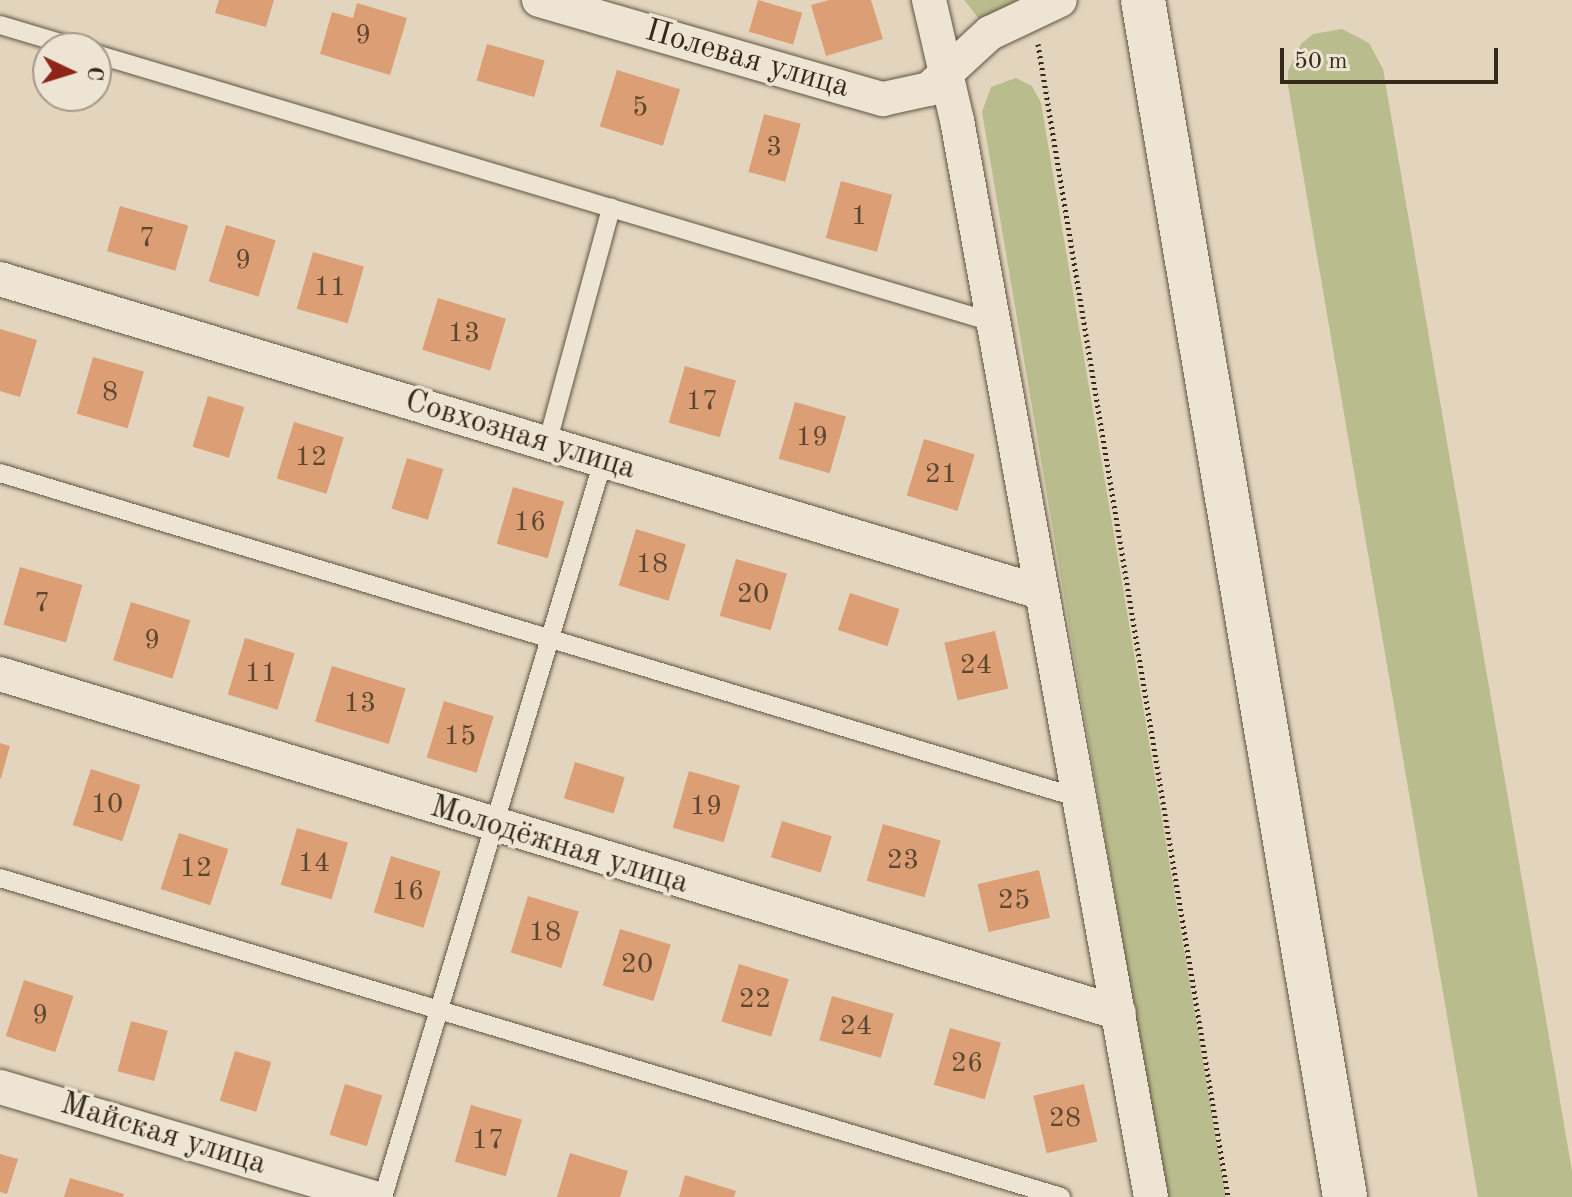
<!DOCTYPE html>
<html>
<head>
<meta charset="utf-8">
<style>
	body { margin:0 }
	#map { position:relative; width:1572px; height:1197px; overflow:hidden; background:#e3d5bd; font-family:"Old Standard TT",serif }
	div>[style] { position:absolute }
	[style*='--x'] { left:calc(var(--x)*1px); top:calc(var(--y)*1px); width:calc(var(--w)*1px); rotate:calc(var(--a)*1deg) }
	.green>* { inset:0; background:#b9bc8d }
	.building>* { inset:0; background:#db9e75; transform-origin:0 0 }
	.path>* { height:5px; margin-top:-2.5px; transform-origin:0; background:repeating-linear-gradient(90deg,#352a1a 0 2px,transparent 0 6px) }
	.roads { filter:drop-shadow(0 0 2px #605543) drop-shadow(0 0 2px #605543) }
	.lane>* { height:18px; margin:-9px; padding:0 9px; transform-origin:9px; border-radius:9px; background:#ede4d4 }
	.street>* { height:34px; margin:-17px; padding:0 17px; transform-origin:17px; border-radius:17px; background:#ede4d4 }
	.secondary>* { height:44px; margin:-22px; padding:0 22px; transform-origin:22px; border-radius:22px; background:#ede4d4 }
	span { translate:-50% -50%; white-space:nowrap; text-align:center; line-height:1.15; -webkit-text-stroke:7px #ede4d4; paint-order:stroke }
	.number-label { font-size:28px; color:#5e4731 }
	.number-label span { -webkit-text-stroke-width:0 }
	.street-label { font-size:32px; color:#352a1a }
	.north { position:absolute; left:32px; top:32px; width:80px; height:80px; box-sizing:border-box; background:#ede4d4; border:2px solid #a39a8a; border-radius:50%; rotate:94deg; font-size:22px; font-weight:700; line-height:32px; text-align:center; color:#352a1a }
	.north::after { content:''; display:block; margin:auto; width:28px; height:36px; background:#8f2418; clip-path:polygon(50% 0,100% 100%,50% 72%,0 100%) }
	.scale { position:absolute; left:1280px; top:48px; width:218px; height:36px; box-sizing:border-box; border:4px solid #352a1a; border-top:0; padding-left:10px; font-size:24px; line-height:28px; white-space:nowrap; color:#352a1a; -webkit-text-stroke:6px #ede4d4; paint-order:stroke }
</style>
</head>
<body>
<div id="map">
	<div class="green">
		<div style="clip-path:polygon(964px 0,1020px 0,980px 20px)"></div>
		<div style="clip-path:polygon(1342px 29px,1369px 43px,1383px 69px,1572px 1171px,1572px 1197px,1478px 1197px,1288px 86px,1288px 71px,1301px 44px,1313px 34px)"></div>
		<div style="clip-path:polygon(1016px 78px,1032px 86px,1041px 103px,1226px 1197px,1166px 1197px,982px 112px,991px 87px)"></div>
	</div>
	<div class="building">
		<div style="clip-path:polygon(219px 0,274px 0,266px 27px,215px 13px)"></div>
		<div style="left:758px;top:0;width:46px;height:33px;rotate:16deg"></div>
		<div style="clip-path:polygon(829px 0,871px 0,883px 39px,826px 56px,811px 5px)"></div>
		<div style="clip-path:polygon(357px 3px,407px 18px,390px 75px,320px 54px,332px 12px,353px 18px)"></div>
		<div style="left:487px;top:44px;width:60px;height:38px;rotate:16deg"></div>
		<div style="left:617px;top:70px;width:66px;height:59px;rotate:17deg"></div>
		<div style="left:764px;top:114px;width:38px;height:60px;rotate:15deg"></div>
		<div style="left:841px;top:181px;width:53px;height:59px;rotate:15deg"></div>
		<div style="left:120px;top:206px;width:71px;height:47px;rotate:16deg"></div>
		<div style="left:226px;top:225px;width:52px;height:59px;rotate:17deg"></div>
		<div style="left:313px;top:252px;width:53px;height:59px;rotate:16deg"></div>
		<div style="left:438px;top:298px;width:71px;height:54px;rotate:17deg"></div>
		<div style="clip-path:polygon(0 329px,37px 340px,20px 397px,0 391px)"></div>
		<div style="left:93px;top:357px;width:53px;height:59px;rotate:16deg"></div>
		<div style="left:685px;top:366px;width:53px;height:59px;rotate:16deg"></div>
		<div style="left:208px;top:396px;width:38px;height:53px;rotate:17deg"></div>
		<div style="left:795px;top:402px;width:53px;height:59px;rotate:16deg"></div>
		<div style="left:294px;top:422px;width:52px;height:59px;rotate:17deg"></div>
		<div style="left:924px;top:439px;width:53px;height:59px;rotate:17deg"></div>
		<div style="left:407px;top:458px;width:38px;height:53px;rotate:17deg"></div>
		<div style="left:513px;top:487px;width:53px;height:59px;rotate:16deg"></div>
		<div style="left:636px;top:529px;width:52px;height:59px;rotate:17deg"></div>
		<div style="left:736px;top:559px;width:53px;height:59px;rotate:16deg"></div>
		<div style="left:20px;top:567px;width:65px;height:60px;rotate:16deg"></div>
		<div style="left:850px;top:593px;width:52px;height:39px;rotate:18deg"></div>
		<div style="left:131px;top:602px;width:62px;height:61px;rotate:17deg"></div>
		<div style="left:995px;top:631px;width:59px;height:52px;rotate:77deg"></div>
		<div style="left:245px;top:638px;width:52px;height:59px;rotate:17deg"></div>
		<div style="left:332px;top:666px;width:77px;height:58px;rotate:17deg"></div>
		<div style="left:444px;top:701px;width:52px;height:59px;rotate:17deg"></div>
		<div style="clip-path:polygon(0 743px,10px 746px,1px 778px,0 778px)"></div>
		<div style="left:575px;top:762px;width:52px;height:38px;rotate:17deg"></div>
		<div style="left:91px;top:769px;width:52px;height:59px;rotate:18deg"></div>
		<div style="left:689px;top:771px;width:53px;height:59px;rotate:16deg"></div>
		<div style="left:782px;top:821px;width:52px;height:38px;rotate:17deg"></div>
		<div style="left:883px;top:824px;width:60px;height:59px;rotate:16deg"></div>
		<div style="left:297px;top:828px;width:53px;height:59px;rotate:16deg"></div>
		<div style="left:179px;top:833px;width:52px;height:59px;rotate:18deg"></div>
		<div style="left:391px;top:856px;width:52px;height:59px;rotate:17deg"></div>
		<div style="left:1039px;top:870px;width:49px;height:63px;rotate:77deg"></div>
		<div style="left:528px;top:896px;width:53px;height:59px;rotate:17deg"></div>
		<div style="left:620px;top:929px;width:53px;height:59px;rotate:17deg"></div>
		<div style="left:739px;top:964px;width:52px;height:60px;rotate:17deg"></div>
		<div style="left:24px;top:980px;width:52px;height:59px;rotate:18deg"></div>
		<div style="left:832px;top:996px;width:64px;height:46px;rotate:16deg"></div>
		<div style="left:131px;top:1021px;width:38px;height:52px;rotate:15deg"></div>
		<div style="left:950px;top:1028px;width:53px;height:59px;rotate:16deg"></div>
		<div style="left:235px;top:1051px;width:38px;height:52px;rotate:17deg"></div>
		<div style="left:345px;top:1084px;width:39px;height:53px;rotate:17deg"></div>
		<div style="left:1084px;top:1084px;width:59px;height:52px;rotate:77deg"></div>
		<div style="left:471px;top:1105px;width:53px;height:59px;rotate:16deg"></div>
		<div style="clip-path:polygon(570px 1153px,628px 1171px,620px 1197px,557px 1197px)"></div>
		<div style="clip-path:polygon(0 1154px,18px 1159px,7px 1194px,0 1192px)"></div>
		<div style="clip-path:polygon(685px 1175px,736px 1191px,734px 1197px,679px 1197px)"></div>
		<div style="clip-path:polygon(70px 1178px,124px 1194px,123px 1197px,64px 1197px)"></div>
	</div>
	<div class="path">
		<div style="--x:1038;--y:44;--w:1169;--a:80.64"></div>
	</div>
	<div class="roads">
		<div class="lane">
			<div style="--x:0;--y:25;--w:80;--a:16.6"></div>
			<div style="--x:96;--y:54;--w:935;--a:16.65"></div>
			<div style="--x:547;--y:444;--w:245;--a:-74.8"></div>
			<div style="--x:0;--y:473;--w:1127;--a:16.76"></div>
			<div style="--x:0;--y:878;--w:1108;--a:16.73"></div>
			<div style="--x:383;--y:1197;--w:768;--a:-73.36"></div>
		</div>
		<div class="street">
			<div style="--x:539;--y:0;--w:358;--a:16.1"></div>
			<div style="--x:883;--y:99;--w:47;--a:-12.3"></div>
			<div style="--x:929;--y:89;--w:83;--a:-42.6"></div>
			<div style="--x:990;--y:33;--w:77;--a:-25.2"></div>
			<div style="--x:929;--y:0;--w:123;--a:76.9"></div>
			<div style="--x:957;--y:120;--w:1094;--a:79.79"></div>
			<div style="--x:0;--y:279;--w:1086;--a:16.75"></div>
			<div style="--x:0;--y:674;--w:1169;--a:16.85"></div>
			<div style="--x:0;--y:1087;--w:387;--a:16.5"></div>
		</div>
		<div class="secondary">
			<div style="--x:1143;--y:0;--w:1214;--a:80.42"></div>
		</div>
	</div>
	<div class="number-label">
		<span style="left:363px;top:36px">9</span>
		<span style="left:640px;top:108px">5</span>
		<span style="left:774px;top:148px">3</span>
		<span style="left:859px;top:217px">1</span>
		<span style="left:147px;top:239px">7</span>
		<span style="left:243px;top:261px">9</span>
		<span style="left:330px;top:288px">11</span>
		<span style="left:464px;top:334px">13</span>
		<span style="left:110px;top:393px">8</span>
		<span style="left:702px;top:402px">17</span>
		<span style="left:812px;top:438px">19</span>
		<span style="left:311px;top:458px">12</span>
		<span style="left:941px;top:475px">21</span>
		<span style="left:530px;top:523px">16</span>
		<span style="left:652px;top:565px">18</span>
		<span style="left:753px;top:595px">20</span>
		<span style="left:42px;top:604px">7</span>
		<span style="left:152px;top:641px">9</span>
		<span style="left:976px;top:666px">24</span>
		<span style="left:261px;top:674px">11</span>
		<span style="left:360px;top:704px">13</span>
		<span style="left:460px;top:737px">15</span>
		<span style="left:107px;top:805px">10</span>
		<span style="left:706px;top:807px">19</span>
		<span style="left:903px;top:861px">23</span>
		<span style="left:314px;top:864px">14</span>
		<span style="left:196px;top:869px">12</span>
		<span style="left:408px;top:892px">16</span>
		<span style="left:1014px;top:901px">25</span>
		<span style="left:545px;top:933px">18</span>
		<span style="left:637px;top:965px">20</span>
		<span style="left:755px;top:1000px">22</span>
		<span style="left:40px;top:1016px">9</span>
		<span style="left:856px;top:1027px">24</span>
		<span style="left:967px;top:1064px">26</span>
		<span style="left:1065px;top:1119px">28</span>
		<span style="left:488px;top:1141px">17</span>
	</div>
	<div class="street-label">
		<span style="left:747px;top:60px;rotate:16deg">Полевая улица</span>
		<span style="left:520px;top:436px;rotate:17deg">Совхозная улица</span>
		<span style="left:559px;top:846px;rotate:17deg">Молодёжная улица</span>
		<span style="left:163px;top:1135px;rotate:17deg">Майская улица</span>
	</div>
	<div class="north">С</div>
	<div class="scale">50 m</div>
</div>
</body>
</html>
